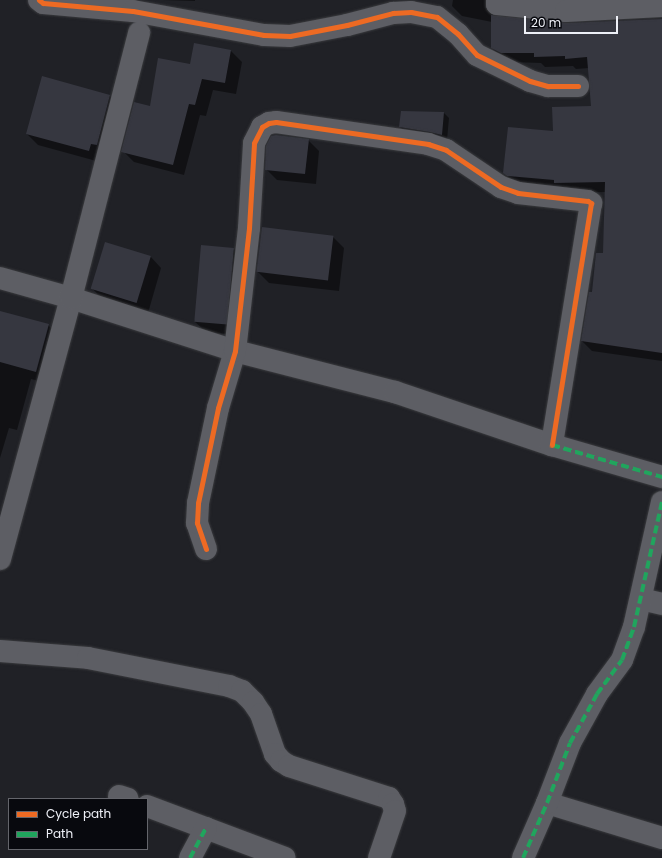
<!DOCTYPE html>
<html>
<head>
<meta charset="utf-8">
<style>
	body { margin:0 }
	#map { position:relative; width:662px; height:858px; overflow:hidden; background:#202126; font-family:Poppins,sans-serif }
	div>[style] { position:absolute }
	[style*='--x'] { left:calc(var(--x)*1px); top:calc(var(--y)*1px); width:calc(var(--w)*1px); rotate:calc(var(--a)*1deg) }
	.shadow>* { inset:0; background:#0007 }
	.building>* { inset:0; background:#363740; transform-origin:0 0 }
	.roads { filter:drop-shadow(0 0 1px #3a3b3e) drop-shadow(0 0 1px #3a3b3e) }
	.minor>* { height:22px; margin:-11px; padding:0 11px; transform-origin:11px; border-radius:11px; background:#5d5e64 }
	.quiet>* { height:4px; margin-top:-2px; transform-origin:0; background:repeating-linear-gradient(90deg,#20a55d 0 8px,transparent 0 12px) }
	.cycleway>* { height:5px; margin:-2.5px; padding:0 2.5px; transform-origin:2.5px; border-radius:2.5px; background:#ed6a23 }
	span { translate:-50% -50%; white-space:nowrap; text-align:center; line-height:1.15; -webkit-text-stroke:3px #08090e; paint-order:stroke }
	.legend { position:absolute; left:8px; top:798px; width:140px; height:52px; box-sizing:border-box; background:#08090e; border:1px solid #64656b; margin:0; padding:5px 7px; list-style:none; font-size:12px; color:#eef0f7 }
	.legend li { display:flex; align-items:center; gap:8px; height:20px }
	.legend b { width:20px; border:1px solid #64656b }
	.scale { position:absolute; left:524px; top:16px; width:94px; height:18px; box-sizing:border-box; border:2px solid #eef0f7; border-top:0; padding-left:5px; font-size:12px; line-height:14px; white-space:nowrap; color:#eef0f7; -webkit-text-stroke:3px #08090e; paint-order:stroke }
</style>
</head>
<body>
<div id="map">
	<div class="shadow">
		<div style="clip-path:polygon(162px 0,195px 0,195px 1px)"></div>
		<div style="clip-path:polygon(453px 0,500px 0,496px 4px,495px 16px,567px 24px,662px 20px,662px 361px,592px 351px,582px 341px,593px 293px,604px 254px,605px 192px,565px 193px,514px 183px,504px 173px,554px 132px,592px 107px,589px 68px,576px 69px,573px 66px,545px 67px,541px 63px,511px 62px,502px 58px,492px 48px,492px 22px,462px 16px,452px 6px)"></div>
		<div style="clip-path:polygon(195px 44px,231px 51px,242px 62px,236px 94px,213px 90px,206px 116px,200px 115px,184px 175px,134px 162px,123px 151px,150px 107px,191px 65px)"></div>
		<div style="clip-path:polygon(110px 96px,121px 107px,100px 162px,38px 145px,27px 134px)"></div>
		<div style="clip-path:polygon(444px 113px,449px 118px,447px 140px,406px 132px,400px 127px)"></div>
		<div style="clip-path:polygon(308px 140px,319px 151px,316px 184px,277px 180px,266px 169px)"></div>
		<div style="clip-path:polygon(333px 237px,344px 248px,339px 291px,269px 283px,258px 272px)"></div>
		<div style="clip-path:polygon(234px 249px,245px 260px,236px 335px,206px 332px,194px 321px)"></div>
		<div style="clip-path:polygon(150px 256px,161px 268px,148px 313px,103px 300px,92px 288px)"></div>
		<div style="clip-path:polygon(0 312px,48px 325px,60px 337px,48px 383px,31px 379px,17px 430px,9px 428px,0 458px)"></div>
	</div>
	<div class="building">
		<div style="clip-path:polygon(491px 15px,567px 23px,662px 19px,662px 353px,581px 341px,589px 292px,592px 292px,596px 253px,603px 253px,605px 182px,554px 183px,554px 180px,507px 176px,503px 173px,508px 127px,553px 131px,552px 107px,591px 106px,587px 57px,565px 59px,565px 56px,534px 57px,534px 53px,501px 53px,491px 48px)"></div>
		<div style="clip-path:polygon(194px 43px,231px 50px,225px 83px,202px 79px,195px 105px,189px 104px,173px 165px,121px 152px,134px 102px,150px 106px,158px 58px,190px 64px)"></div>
		<div style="clip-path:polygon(42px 76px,110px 95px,97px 145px,91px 144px,89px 151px,26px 134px)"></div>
		<div style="clip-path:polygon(401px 111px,444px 112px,442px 135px,430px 132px,399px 127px)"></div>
		<div style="clip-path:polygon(276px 135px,309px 139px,305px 174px,265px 170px,266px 146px,271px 136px)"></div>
		<div style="left:262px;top:227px;width:72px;height:45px;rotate:7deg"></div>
		<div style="left:105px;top:242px;width:48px;height:49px;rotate:17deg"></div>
		<div style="left:201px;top:245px;width:33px;height:77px;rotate:5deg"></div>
		<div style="clip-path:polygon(0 311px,49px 324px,36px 372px,0 362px)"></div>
	</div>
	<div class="roads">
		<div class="minor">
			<div style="--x:39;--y:0;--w:5;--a:37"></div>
			<div style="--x:43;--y:3;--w:90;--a:5.1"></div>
			<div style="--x:133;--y:11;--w:133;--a:10.4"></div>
			<div style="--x:264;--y:35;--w:26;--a:2"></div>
			<div style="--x:290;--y:36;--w:58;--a:-10.9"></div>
			<div style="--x:347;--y:25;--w:48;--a:-14.6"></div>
			<div style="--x:393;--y:13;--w:18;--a:-3"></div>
			<div style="--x:411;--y:12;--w:26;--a:11"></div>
			<div style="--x:437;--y:17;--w:27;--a:39"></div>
			<div style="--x:458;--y:34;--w:28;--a:48"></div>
			<div style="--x:477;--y:55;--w:59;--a:26.1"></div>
			<div style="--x:530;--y:81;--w:19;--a:16"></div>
			<div style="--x:548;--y:86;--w:30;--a:0"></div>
			<div style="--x:497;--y:0;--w:4;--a:90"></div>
			<div style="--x:497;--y:4;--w:69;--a:5.8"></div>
			<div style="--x:566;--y:11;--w:96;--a:-3"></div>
			<div style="--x:0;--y:278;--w:74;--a:15.7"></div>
			<div style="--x:71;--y:298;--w:172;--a:17.9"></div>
			<div style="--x:235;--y:351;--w:165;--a:14.4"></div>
			<div style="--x:395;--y:392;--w:166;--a:18.7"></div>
			<div style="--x:552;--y:445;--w:115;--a:16.2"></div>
			<div style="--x:206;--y:549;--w:28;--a:-109"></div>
			<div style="--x:197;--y:523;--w:20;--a:-87"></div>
			<div style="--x:198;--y:503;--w:97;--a:-78.1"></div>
			<div style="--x:218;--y:408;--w:59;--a:-73.4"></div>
			<div style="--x:235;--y:351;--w:124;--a:-83.5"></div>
			<div style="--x:249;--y:228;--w:85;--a:-86.6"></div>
			<div style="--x:254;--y:143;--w:18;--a:-63"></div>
			<div style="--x:262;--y:127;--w:8;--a:-30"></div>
			<div style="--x:269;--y:123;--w:7;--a:-8"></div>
			<div style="--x:276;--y:122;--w:154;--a:8.2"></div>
			<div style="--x:428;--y:144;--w:19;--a:18"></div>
			<div style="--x:446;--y:150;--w:66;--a:33.9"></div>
			<div style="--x:501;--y:187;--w:18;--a:19"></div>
			<div style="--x:518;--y:193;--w:70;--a:6.5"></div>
			<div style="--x:588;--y:201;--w:4;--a:34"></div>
			<div style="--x:591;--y:203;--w:245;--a:99.2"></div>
			<div style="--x:0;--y:559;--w:270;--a:-74.8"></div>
			<div style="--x:71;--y:298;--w:274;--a:-75.6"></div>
			<div style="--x:641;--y:599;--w:22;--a:13"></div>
			<div style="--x:0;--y:651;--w:88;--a:4.5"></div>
			<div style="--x:88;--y:658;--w:144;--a:11.2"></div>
			<div style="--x:229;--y:686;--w:14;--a:21"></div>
			<div style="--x:242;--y:691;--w:16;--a:45"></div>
			<div style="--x:253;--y:702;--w:14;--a:56"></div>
			<div style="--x:261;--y:714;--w:42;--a:70.7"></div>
			<div style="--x:275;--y:754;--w:9;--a:49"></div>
			<div style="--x:281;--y:761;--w:9;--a:32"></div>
			<div style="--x:289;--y:766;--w:105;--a:17.7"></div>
			<div style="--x:389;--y:798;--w:7;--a:56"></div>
			<div style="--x:393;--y:804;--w:7;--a:74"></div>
			<div style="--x:395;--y:811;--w:50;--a:108.8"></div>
			<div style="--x:119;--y:796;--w:9;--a:18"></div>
			<div style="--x:547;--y:803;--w:120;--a:16.9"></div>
			<div style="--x:147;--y:806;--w:147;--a:20.6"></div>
			<div style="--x:190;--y:858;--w:34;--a:-62"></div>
			<div style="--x:523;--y:858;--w:60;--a:-66.4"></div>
			<div style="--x:547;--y:803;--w:64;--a:-69"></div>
			<div style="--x:570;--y:743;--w:56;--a:-61.1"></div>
			<div style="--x:597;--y:694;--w:42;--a:-53.7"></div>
			<div style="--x:622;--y:660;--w:35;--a:-70"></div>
			<div style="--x:634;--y:627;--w:128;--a:-77.4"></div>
		</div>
	</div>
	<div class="quiet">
		<div style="--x:553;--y:442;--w:3;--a:108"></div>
		<div style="--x:552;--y:445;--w:115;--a:16.2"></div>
		<div style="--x:190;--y:858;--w:34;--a:-62"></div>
		<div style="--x:523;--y:858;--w:60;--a:-66.4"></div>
		<div style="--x:547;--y:803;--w:64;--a:-69"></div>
		<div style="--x:570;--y:743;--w:56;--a:-61.1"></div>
		<div style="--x:597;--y:694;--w:42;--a:-53.7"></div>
		<div style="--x:622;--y:660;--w:35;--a:-70"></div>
		<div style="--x:634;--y:627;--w:128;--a:-77.4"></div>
	</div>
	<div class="cycleway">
		<div style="--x:39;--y:0;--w:5;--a:37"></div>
		<div style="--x:43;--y:3;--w:90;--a:5.1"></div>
		<div style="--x:133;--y:11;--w:133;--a:10.4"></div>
		<div style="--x:264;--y:35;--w:26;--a:2"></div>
		<div style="--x:290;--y:36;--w:58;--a:-10.9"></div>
		<div style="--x:347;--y:25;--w:48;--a:-14.6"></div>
		<div style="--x:393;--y:13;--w:18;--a:-3"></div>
		<div style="--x:411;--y:12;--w:26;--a:11"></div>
		<div style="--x:437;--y:17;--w:27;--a:39"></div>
		<div style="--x:458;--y:34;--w:28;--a:48"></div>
		<div style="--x:477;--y:55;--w:59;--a:26.1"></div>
		<div style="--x:530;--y:81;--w:19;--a:16"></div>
		<div style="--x:548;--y:86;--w:30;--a:0"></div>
		<div style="--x:206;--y:549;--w:28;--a:-109"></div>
		<div style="--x:197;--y:523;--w:20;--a:-87"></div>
		<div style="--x:198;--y:503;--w:97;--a:-78.1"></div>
		<div style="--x:218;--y:408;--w:59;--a:-73.4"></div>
		<div style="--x:235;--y:351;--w:124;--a:-83.5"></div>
		<div style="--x:249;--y:228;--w:85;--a:-86.6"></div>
		<div style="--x:254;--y:143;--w:18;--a:-63"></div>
		<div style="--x:262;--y:127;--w:8;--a:-30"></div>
		<div style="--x:269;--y:123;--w:7;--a:-8"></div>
		<div style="--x:276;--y:122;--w:154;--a:8.2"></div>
		<div style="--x:428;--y:144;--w:19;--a:18"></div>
		<div style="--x:446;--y:150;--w:66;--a:33.9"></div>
		<div style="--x:501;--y:187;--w:18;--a:19"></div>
		<div style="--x:518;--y:193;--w:70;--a:6.5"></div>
		<div style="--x:588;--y:201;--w:4;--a:34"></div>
		<div style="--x:591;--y:203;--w:245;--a:99.2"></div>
	</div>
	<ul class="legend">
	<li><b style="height:5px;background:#ed6a23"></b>Cycle path</li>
	<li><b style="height:5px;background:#20a55d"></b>Path</li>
	</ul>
	<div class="scale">20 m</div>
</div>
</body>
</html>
